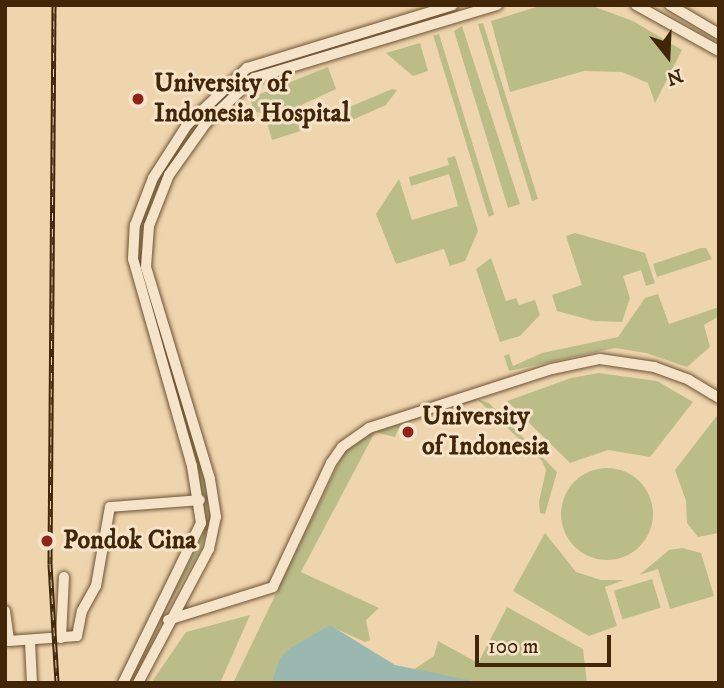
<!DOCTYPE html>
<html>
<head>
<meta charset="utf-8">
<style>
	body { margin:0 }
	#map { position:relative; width:724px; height:688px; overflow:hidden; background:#efd5ae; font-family:"IM FELL DW Pica",serif }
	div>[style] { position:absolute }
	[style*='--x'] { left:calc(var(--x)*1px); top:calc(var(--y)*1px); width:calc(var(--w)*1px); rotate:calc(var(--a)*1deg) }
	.green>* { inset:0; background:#bbbd89; transform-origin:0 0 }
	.round { border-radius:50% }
	.water>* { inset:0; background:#9bb8b0 }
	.roads { filter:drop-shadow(0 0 2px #6d5232) drop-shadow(0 0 2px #6d5232) }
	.street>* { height:10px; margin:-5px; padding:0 5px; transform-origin:5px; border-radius:5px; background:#f5e4ca }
	.rail>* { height:5px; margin-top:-2.5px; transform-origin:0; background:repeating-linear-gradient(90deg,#f5e4ca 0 8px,#422608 0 16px); box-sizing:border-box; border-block:2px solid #422608 }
	.dots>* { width:19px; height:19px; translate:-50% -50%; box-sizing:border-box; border:4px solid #f5e4ca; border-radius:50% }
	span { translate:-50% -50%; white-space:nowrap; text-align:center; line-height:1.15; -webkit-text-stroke:6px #f5e4ca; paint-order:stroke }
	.poi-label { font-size:26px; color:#422608; font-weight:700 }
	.left { translate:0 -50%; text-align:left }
	.frame { position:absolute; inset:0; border:7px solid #422608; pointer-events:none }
	.north { position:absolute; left:633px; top:21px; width:70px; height:70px; -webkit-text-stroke:5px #f5e4ca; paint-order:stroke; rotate:162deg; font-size:19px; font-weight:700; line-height:28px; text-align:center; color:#422608 }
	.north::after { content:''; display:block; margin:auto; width:24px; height:32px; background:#422608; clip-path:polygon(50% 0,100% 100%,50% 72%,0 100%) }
	.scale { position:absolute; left:475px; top:635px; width:136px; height:32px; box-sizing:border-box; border:4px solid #422608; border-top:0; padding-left:9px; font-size:21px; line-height:24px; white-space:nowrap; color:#422608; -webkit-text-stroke:5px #f5e4ca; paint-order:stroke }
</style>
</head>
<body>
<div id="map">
	<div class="green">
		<div style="clip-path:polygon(543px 5px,595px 7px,633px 21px,682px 50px,655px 103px,648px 83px,622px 72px,584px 71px,510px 92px,491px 21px)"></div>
		<div style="clip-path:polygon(483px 23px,538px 199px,532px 201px,478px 24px)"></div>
		<div style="clip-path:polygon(462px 26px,520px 204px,508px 208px,454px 31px)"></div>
		<div style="left:439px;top:34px;width:189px;height:6px;rotate:73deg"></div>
		<div style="clip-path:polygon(420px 43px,428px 71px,413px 76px,386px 53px)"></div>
		<div style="clip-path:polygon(319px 50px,254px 73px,235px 86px,180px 148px,152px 201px,145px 227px,142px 262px,152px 302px,149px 306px,137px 267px,139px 225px,161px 170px,202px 114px,251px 69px)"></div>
		<div style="clip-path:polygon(328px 67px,336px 89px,297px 107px,304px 130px,272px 140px,265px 115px,254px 111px,250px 98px)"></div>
		<div style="clip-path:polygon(392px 89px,397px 90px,386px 105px,352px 120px,347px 108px)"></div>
		<div style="clip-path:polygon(455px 156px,478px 231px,465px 261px,450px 266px,444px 249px,396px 264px,376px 214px,399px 179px,412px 220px,458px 206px,449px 174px,411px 186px,409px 177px,449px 165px,447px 158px)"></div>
		<div style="clip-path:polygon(575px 233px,645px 253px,655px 283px,646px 286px,641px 270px,623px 276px,630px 298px,622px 322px,594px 321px,557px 311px,552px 295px,582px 285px,566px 236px)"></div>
		<div style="clip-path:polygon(701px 248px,706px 248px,712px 259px,657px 277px,653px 264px)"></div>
		<div style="clip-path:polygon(491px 258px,506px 301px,516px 298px,519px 305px,535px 300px,540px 315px,520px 336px,500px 342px,476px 269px)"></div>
		<div style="clip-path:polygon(658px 294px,669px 324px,719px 307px,719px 316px,704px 325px,710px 347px,687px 367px,646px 353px,615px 348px,509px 371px,504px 356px,509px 354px,513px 366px,542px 353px,618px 337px,645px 298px)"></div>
		<div style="clip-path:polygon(154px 316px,203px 468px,211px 515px,201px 550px,161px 618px,202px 536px,205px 514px)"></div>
		<div style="clip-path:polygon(599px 373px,657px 381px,693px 402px,650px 457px,608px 450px,570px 463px,507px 401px,571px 378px)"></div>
		<div style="clip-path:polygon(477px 399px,489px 403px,557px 472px,545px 514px,540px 513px,539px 502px,546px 470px,542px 461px,478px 400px,401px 424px,395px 437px,375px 432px,301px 572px,379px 608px,366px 620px,370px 640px,365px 642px,330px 626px,306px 639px,272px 683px,233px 683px,345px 450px,367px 432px)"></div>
		<div style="clip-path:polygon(719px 413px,719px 533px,698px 537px,687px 523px,686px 501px,675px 470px)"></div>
		<div class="round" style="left:561px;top:468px;width:92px;height:92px"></div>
		<div style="clip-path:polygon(545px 533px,576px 572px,601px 580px,624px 580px,605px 587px,617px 626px,589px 636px,513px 591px)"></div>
		<div style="clip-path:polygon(682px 548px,701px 553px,714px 596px,670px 609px,658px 569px,639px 575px,669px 550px)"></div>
		<div style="left:652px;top:579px;width:30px;height:40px;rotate:73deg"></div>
		<div style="clip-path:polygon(507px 607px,583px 649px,587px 683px,484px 683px,413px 670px,434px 656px,438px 641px,478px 663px)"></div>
		<div style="clip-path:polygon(250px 615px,220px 683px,151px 683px,186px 632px)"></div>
	</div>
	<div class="water">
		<div style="clip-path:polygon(330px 625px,395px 665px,484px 683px,272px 683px,280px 658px,290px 648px)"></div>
	</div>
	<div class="roads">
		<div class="street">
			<div style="--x:636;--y:5;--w:95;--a:29"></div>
			<div style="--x:670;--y:5;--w:57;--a:30.6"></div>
			<div style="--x:5;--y:611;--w:30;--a:82"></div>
			<div style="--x:9;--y:641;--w:68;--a:-4.2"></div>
			<div style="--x:77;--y:636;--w:25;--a:-79"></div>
			<div style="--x:82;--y:611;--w:29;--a:-61"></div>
			<div style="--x:96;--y:586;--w:80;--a:-80"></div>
			<div style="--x:110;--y:507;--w:90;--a:-4.4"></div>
			<div style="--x:168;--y:620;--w:110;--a:-17.4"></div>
			<div style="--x:273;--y:587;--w:137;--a:-64.9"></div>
			<div style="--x:331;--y:463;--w:19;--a:-55"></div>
			<div style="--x:342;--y:447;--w:33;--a:-35"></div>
			<div style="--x:369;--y:428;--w:192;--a:-17.9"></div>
			<div style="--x:552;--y:369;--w:49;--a:-11.8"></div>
			<div style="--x:600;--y:359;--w:55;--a:8.4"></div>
			<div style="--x:654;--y:367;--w:37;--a:20"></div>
			<div style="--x:689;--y:380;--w:35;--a:31"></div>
			<div style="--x:61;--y:638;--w:61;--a:-87.2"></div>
			<div style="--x:30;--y:641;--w:42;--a:87.3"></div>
			<div style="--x:123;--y:683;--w:178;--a:-64"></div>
			<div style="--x:201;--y:523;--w:58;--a:-99"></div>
			<div style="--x:192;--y:466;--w:215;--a:-105.9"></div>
			<div style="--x:133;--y:259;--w:34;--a:-87"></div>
			<div style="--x:135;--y:225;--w:50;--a:-69"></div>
			<div style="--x:153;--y:178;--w:63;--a:-57.3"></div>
			<div style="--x:187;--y:125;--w:83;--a:-43.5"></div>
			<div style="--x:247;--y:68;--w:215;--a:-17"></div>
			<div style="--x:138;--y:683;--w:152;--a:-62.1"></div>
			<div style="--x:209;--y:549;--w:33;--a:-78"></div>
			<div style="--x:216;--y:517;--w:38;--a:-99"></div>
			<div style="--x:210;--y:479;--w:221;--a:-106.8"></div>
			<div style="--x:146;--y:267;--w:41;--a:-85.8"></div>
			<div style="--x:149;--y:226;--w:55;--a:-68.6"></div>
			<div style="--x:169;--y:175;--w:64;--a:-54.6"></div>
			<div style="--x:206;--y:123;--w:66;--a:-43.2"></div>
			<div style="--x:254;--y:78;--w:254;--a:-16.7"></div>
		</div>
	</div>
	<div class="rail">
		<div style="--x:54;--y:5;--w:559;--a:90.41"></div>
		<div style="--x:50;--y:564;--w:119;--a:86.6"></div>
	</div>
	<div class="dots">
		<div style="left:138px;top:99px;background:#8f2418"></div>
		<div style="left:408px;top:432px;background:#8f2418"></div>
		<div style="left:47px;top:541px;background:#8f2418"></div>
	</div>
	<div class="poi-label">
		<span class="left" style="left:154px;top:99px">University of<br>Indonesia Hospital</span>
		<span class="left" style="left:422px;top:432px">University<br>of Indonesia</span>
		<span class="left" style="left:63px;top:541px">Pondok Cina</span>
	</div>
	<div class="frame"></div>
	<div class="north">N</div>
	<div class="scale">100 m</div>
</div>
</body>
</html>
